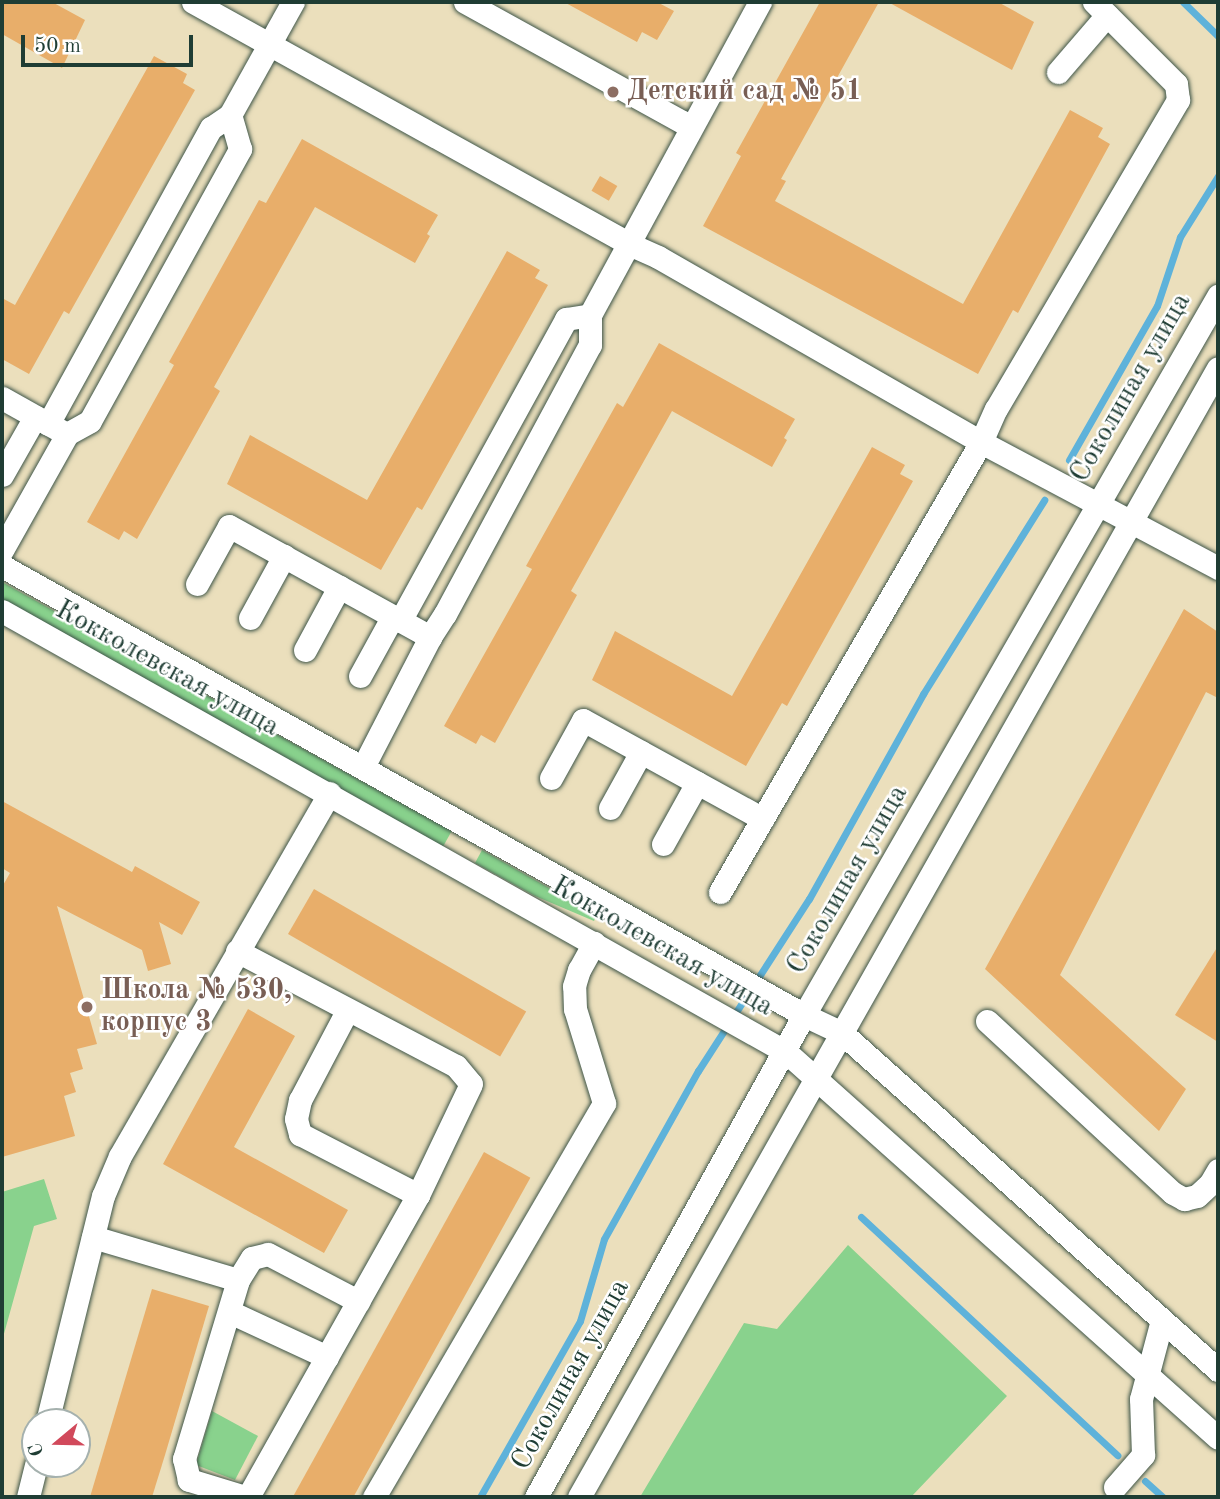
<!DOCTYPE html>
<html>
<head>
<meta charset="utf-8">
<style>
	body { margin:0 }
	#map { position:relative; width:1220px; height:1499px; overflow:hidden; background:#ebdfbc; font-family:"Old Standard TT",serif }
	div>[style] { position:absolute }
	[style*='--x'] { left:calc(var(--x)*1px); top:calc(var(--y)*1px); width:calc(var(--w)*1px); rotate:calc(var(--a)*1deg) }
	.green>* { inset:0; background:#89d28d; transform-origin:0 0 }
	.stream>* { height:7px; margin:-3.5px; padding:0 3.5px; transform-origin:3.5px; border-radius:3.5px; background:#5eb2da }
	.building>* { inset:0; background:#e8ae6a; transform-origin:0 0 }
	.roads { filter:drop-shadow(0 0 2px #3e5548) drop-shadow(0 0 2px #3e5548) }
	.minor>* { height:23px; margin:-11.5px; padding:0 11.5px; transform-origin:11.5px; border-radius:11.5px; background:#fff }
	.dots>* { width:19px; height:19px; translate:-50% -50%; box-sizing:border-box; border:4px solid #fff; border-radius:50% }
	span { translate:-50% -50%; white-space:nowrap; text-align:center; line-height:1.15; -webkit-text-stroke:5px #fff; paint-order:stroke }
	.education-label { font-size:28px; color:#785e54; font-weight:700 }
	.left { translate:0 -50%; text-align:left }
	.street-label { font-size:28px; color:#1f3d34 }
	.frame { position:absolute; inset:0; border:4px solid #1f3d34; pointer-events:none }
	.north { position:absolute; left:21px; top:1408px; width:70px; height:70px; box-sizing:border-box; background:#fff; border:2px solid #a5b1ae; border-radius:50%; rotate:251deg; font-size:19px; font-weight:700; line-height:28px; text-align:center; color:#1f3d34 }
	.north::after { content:''; display:block; margin:auto; width:24px; height:32px; background:#d1495b; clip-path:polygon(50% 0,100% 100%,50% 72%,0 100%) }
	.scale { position:absolute; left:21px; top:35px; width:172px; height:32px; box-sizing:border-box; border:4px solid #1f3d34; border-top:0; padding-left:9px; font-size:21px; line-height:24px; white-space:nowrap; color:#1f3d34; -webkit-text-stroke:5px #fff; paint-order:stroke }
</style>
</head>
<body>
<div id="map">
	<div class="green">
		<div style="left:2px;top:582px;width:514px;height:18px;rotate:29deg"></div>
		<div style="clip-path:polygon(482px 850px,597px 915px,594px 921px,535px 896px,475px 863px)"></div>
		<div style="clip-path:polygon(44px 1179px,57px 1219px,34px 1226px,2px 1341px,2px 1192px)"></div>
		<div style="clip-path:polygon(848px 1245px,1007px 1396px,911px 1497px,640px 1497px,744px 1323px,777px 1329px)"></div>
		<div style="clip-path:polygon(212px 1411px,258px 1436px,235px 1480px,196px 1465px)"></div>
	</div>
	<div class="stream">
		<div style="--x:1183;--y:2;--w:49;--a:44.2"></div>
		<div style="--x:1069;--y:460;--w:177;--a:-60.3"></div>
		<div style="--x:1157;--y:306;--w:73;--a:-71.6"></div>
		<div style="--x:1180;--y:237;--w:72;--a:-58.1"></div>
		<div style="--x:861;--y:1217;--w:350;--a:42.9"></div>
		<div style="--x:1145;--y:1481;--w:24;--a:42"></div>
		<div style="--x:480;--y:1497;--w:202;--a:-60.4"></div>
		<div style="--x:580;--y:1321;--w:85;--a:-73.7"></div>
		<div style="--x:604;--y:1239;--w:193;--a:-60.8"></div>
		<div style="--x:698;--y:1071;--w:205;--a:-57.2"></div>
		<div style="--x:809;--y:899;--w:235;--a:-60.9"></div>
		<div style="--x:923;--y:694;--w:229;--a:-58"></div>
	</div>
	<div class="building">
		<div style="clip-path:polygon(2px 2px,52px 2px,85px 20px,62px 68px,2px 34px)"></div>
		<div style="clip-path:polygon(564px 2px,657px 2px,674px 11px,657px 40px,642px 32px,637px 42px)"></div>
		<div style="clip-path:polygon(820px 2px,879px 2px,781px 179px,786px 181px,775px 201px,963px 304px,1070px 110px,1103px 128px,1098px 137px,1110px 144px,1018px 313px,1013px 310px,978px 374px,703px 226px,741px 156px,736px 153px)"></div>
		<div style="clip-path:polygon(888px 2px,998px 2px,1034px 22px,1012px 70px)"></div>
		<div style="clip-path:polygon(154px 56px,187px 74px,183px 83px,195px 90px,69px 314px,64px 311px,29px 374px,2px 359px,2px 298px,15px 305px)"></div>
		<div style="clip-path:polygon(302px 139px,438px 215px,427px 234px,430px 236px,415px 263px,315px 207px,214px 387px,220px 391px,137px 539px,124px 531px,119px 540px,87px 522px,174px 365px,169px 362px,259px 200px,266px 203px)"></div>
		<div style="left:600px;top:176px;width:20px;height:17px;rotate:30deg"></div>
		<div style="clip-path:polygon(507px 251px,540px 270px,535px 278px,548px 285px,422px 510px,417px 507px,381px 570px,227px 484px,250px 435px,367px 500px)"></div>
		<div style="clip-path:polygon(659px 343px,795px 419px,784px 438px,787px 440px,772px 467px,672px 411px,571px 591px,577px 595px,495px 743px,481px 735px,476px 744px,444px 726px,532px 569px,526px 566px,617px 403px,623px 407px)"></div>
		<div style="clip-path:polygon(872px 447px,905px 465px,900px 474px,913px 481px,787px 706px,782px 703px,746px 766px,592px 680px,615px 631px,732px 696px)"></div>
		<div style="clip-path:polygon(1184px 609px,1218px 632px,1218px 698px,1206px 692px,1060px 975px,1186px 1089px,1159px 1131px,985px 969px)"></div>
		<div style="clip-path:polygon(2px 801px,132px 872px,135px 866px,200px 902px,182px 935px,159px 922px,171px 964px,148px 971px,142px 950px,57px 906px,97px 1044px,77px 1049px,83px 1069px,70px 1073px,76px 1092px,64px 1096px,75px 1136px,2px 1157px,2px 887px,10px 873px,2px 868px)"></div>
		<div style="left:314px;top:889px;width:245px;height:52px;rotate:30deg"></div>
		<div style="clip-path:polygon(1218px 946px,1218px 1042px,1175px 1015px)"></div>
		<div style="clip-path:polygon(248px 1009px,295px 1036px,234px 1147px,348px 1210px,324px 1253px,163px 1164px)"></div>
		<div style="left:484px;top:1152px;width:53px;height:395px;rotate:29deg"></div>
		<div style="clip-path:polygon(152px 1289px,209px 1306px,165px 1455px,152px 1497px,90px 1497px)"></div>
	</div>
	<div class="roads">
		<div class="minor">
			<div style="--x:193;--y:2;--w:499;--a:29"></div>
			<div style="--x:629;--y:244;--w:32;--a:24"></div>
			<div style="--x:658;--y:257;--w:372;--a:29.8"></div>
			<div style="--x:981;--y:442;--w:268;--a:28"></div>
			<div style="--x:465;--y:2;--w:258;--a:28.9"></div>
			<div style="--x:1058;--y:72;--w:75;--a:-49.3"></div>
			<div style="--x:2;--y:398;--w:68;--a:29.2"></div>
			<div style="--x:48;--y:424;--w:338;--a:-61.2"></div>
			<div style="--x:211;--y:128;--w:23;--a:-34"></div>
			<div style="--x:230;--y:115;--w:129;--a:-60.9"></div>
			<div style="--x:2;--y:475;--w:67;--a:-60.4"></div>
			<div style="--x:2;--y:550;--w:133;--a:-60.7"></div>
			<div style="--x:67;--y:434;--w:26;--a:-29"></div>
			<div style="--x:90;--y:421;--w:311;--a:-61.1"></div>
			<div style="--x:240;--y:149;--w:35;--a:-106"></div>
			<div style="--x:2;--y:566;--w:919;--a:29.24"></div>
			<div style="--x:804;--y:1015;--w:42;--a:25.3"></div>
			<div style="--x:842;--y:1033;--w:505;--a:41.87"></div>
			<div style="--x:197;--y:584;--w:66;--a:-61.1"></div>
			<div style="--x:229;--y:526;--w:230;--a:28.9"></div>
			<div style="--x:2;--y:611;--w:900;--a:29.36"></div>
			<div style="--x:786;--y:1052;--w:579;--a:41.78"></div>
			<div style="--x:250;--y:618;--w:71;--a:-61.3"></div>
			<div style="--x:400;--y:621;--w:345;--a:-61.2"></div>
			<div style="--x:566;--y:319;--w:24;--a:-9"></div>
			<div style="--x:305;--y:650;--w:72;--a:-61.6"></div>
			<div style="--x:360;--y:676;--w:68;--a:-61.2"></div>
			<div style="--x:363;--y:767;--w:146;--a:-62.7"></div>
			<div style="--x:430;--y:637;--w:27;--a:-57"></div>
			<div style="--x:445;--y:614;--w:306;--a:-61.7"></div>
			<div style="--x:590;--y:345;--w:30;--a:-90"></div>
			<div style="--x:590;--y:315;--w:356;--a:-61.5"></div>
			<div style="--x:551;--y:778;--w:66;--a:-61.1"></div>
			<div style="--x:583;--y:720;--w:205;--a:28.8"></div>
			<div style="--x:610;--y:808;--w:64;--a:-61"></div>
			<div style="--x:663;--y:844;--w:70;--a:-60.9"></div>
			<div style="--x:720;--y:892;--w:520;--a:-59.89"></div>
			<div style="--x:981;--y:442;--w:36;--a:-66"></div>
			<div style="--x:996;--y:409;--w:359;--a:-59.5"></div>
			<div style="--x:1178;--y:100;--w:16;--a:-97"></div>
			<div style="--x:1176;--y:84;--w:116;--a:-135"></div>
			<div style="--x:237;--y:951;--w:247;--a:27.7"></div>
			<div style="--x:456;--y:1066;--w:23;--a:50"></div>
			<div style="--x:471;--y:1084;--w:123;--a:115.5"></div>
			<div style="--x:418;--y:1195;--w:347;--a:119.4"></div>
			<div style="--x:347;--y:1011;--w:101;--a:117.8"></div>
			<div style="--x:300;--y:1100;--w:19;--a:102"></div>
			<div style="--x:296;--y:1119;--w:16;--a:75"></div>
			<div style="--x:300;--y:1134;--w:133;--a:27.3"></div>
			<div style="--x:987;--y:1021;--w:253;--a:42.8"></div>
			<div style="--x:1173;--y:1193;--w:13;--a:29"></div>
			<div style="--x:1184;--y:1199;--w:13;--a:-13"></div>
			<div style="--x:1197;--y:1196;--w:18;--a:-43"></div>
			<div style="--x:1210;--y:1184;--w:16;--a:-60"></div>
			<div style="--x:93;--y:1237;--w:151;--a:16.5"></div>
			<div style="--x:230;--y:1312;--w:107;--a:24.9"></div>
			<div style="--x:47;--y:1422;--w:233;--a:-76.1"></div>
			<div style="--x:103;--y:1196;--w:43;--a:-67"></div>
			<div style="--x:120;--y:1156;--w:419;--a:-60"></div>
			<div style="--x:1115;--y:1487;--w:43;--a:-48.8"></div>
			<div style="--x:1143;--y:1455;--w:56;--a:-92"></div>
			<div style="--x:1141;--y:1399;--w:82;--a:-75.1"></div>
			<div style="--x:28;--y:1497;--w:34;--a:-76"></div>
			<div style="--x:245;--y:1497;--w:59;--a:-163.1"></div>
			<div style="--x:189;--y:1480;--w:22;--a:-103"></div>
			<div style="--x:184;--y:1459;--w:187;--a:-73.2"></div>
			<div style="--x:238;--y:1280;--w:26;--a:-58"></div>
			<div style="--x:252;--y:1258;--w:16;--a:-14"></div>
			<div style="--x:268;--y:1254;--w:102;--a:27.6"></div>
			<div style="--x:374;--y:1497;--w:456;--a:-59.7"></div>
			<div style="--x:604;--y:1103;--w:98;--a:-107.1"></div>
			<div style="--x:575;--y:1009;--w:23;--a:-92"></div>
			<div style="--x:574;--y:986;--w:17;--a:-73"></div>
			<div style="--x:579;--y:970;--w:31;--a:-61"></div>
			<div style="--x:536;--y:1497;--w:551;--a:-60.93"></div>
			<div style="--x:804;--y:1015;--w:830;--a:-60.07"></div>
			<div style="--x:579;--y:1497;--w:1297;--a:-60.49"></div>
		</div>
	</div>
	<div class="dots">
		<div style="left:613px;top:92px;background:#8d6e63"></div>
		<div style="left:87px;top:1007px;background:#8d6e63"></div>
	</div>
	<div class="education-label">
		<span class="left" style="left:627px;top:92px">Детский сад № 51</span>
		<span class="left" style="left:101px;top:1007px">Школа № 530,<br>корпус 3</span>
	</div>
	<div class="street-label">
		<span style="left:1131px;top:388px;rotate:-60deg">Соколиная улица</span>
		<span style="left:167px;top:669px;rotate:29deg">Кокколевская улица</span>
		<span style="left:848px;top:880px;rotate:-60deg">Соколиная улица</span>
		<span style="left:662px;top:947px;rotate:30deg">Кокколевская улица</span>
		<span style="left:571px;top:1375px;rotate:-61deg">Соколиная улица</span>
	</div>
	<div class="frame"></div>
	<div class="north">С</div>
	<div class="scale">50 m</div>
</div>
</body>
</html>
